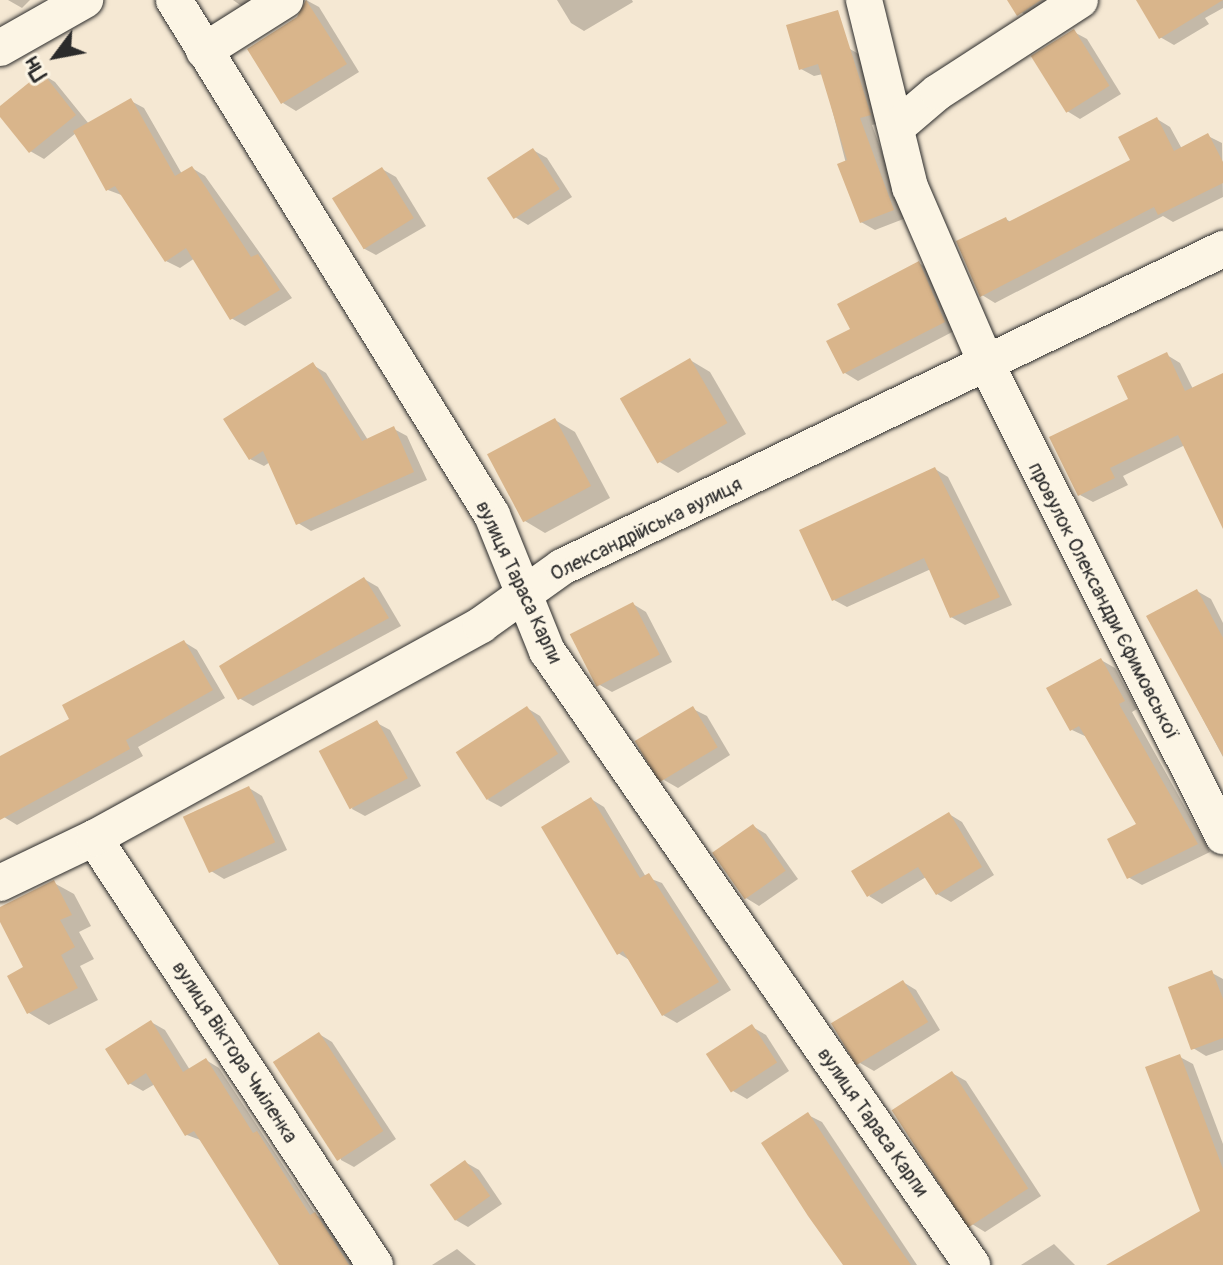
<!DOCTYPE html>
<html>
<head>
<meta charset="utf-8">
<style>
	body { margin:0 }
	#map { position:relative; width:1223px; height:1265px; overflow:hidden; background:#f5e8d3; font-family:Pangolin,sans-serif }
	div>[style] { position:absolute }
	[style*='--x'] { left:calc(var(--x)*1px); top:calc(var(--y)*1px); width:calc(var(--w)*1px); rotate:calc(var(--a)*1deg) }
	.shadow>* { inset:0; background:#0003 }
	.building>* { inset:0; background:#d9b58b; transform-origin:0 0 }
	.roads { filter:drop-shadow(0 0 2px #2b2b2b) drop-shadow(0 0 2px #2b2b2b) }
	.street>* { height:36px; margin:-18px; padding:0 18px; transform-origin:18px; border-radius:18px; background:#fcf5e5 }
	span { translate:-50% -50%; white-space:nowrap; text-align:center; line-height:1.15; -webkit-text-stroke:8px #fcf5e5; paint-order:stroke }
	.street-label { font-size:20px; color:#2b2b2b }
	.north { position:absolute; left:16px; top:16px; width:80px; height:80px; -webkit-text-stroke:6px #fcf5e5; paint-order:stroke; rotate:238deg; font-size:22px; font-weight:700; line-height:32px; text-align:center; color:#2b2b2b }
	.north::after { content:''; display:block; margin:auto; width:28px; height:36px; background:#2b2b2b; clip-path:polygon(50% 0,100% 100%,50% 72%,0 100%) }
</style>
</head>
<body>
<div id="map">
	<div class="shadow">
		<div style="clip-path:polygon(8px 0,30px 0,22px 8px)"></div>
		<div style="clip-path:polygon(233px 0,284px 0,257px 17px)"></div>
		<div style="clip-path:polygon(306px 0,319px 7px,359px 72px,296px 111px,283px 103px)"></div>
		<div style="clip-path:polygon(557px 0,632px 0,633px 2px,584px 31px,571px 23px)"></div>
		<div style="clip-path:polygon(1009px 0,1069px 0,1032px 22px)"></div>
		<div style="clip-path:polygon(1138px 0,1223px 0,1223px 8px,1205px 18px,1209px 24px,1174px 45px,1160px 37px)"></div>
		<div style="clip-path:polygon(1074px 32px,1087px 39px,1121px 94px,1080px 119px,1067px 111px)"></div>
		<div style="clip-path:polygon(850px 49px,862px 56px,883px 122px,872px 125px,906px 218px,875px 230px,861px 222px,823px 74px,814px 76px,801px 69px)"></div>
		<div style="clip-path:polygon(42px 74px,55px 82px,89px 124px,131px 101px,144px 108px,182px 174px,192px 168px,205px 176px,292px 298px,245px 326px,231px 318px,195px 258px,180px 268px,166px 261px,124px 196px,108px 190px,76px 133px,44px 159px,30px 151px,0 108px)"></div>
		<div style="clip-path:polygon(1157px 119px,1170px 127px,1182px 149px,1208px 136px,1222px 143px,1223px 197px,1173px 222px,1163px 216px,995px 303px,982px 295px,1006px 219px,1012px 223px,1133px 161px)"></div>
		<div style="clip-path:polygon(533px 150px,547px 158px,572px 197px,528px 225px,515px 217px)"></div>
		<div style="clip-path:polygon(382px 169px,396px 177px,426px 226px,376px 255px,363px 248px)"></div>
		<div style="clip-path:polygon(919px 263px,932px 271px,958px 329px,858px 381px,845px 373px,853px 330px)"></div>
		<div style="clip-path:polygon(1167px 355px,1180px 363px,1193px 389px,1223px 375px,1223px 516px,1185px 445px,1123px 476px,1128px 485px,1093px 502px,1080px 495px,1131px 400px)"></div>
		<div style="clip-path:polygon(690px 360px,710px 372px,746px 434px,678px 473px,658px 461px)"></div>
		<div style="clip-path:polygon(313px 365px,326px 373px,368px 440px,394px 429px,407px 436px,427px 480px,311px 531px,298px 523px,270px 462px,264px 466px,250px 459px)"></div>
		<div style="clip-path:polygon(555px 420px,575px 432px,610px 498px,545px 533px,525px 521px)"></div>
		<div style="clip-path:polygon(935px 469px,948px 477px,1012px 605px,965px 625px,951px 617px,931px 569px,847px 607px,834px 600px)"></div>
		<div style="clip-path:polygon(364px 579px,378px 587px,401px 626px,253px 706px,239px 698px)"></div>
		<div style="clip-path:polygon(1197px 591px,1211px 599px,1223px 623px,1223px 757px,1149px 617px)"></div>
		<div style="clip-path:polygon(633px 604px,646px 612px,672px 662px,612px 692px,598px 684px)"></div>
		<div style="clip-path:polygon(184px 642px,197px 650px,225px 698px,138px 747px,143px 756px,17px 825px,4px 817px,0 758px,72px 720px)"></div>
		<div style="clip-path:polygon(1101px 660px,1115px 668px,1137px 709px,1132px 712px,1210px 852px,1142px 885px,1128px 877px,1139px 825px,1087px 737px,1072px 730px)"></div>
		<div style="clip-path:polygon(527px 708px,540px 716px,570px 762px,501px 807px,488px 800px)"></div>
		<div style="clip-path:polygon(693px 709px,707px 716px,730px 755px,678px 788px,664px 780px)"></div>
		<div style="clip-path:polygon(377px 723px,390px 730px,421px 786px,365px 816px,352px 809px)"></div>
		<div style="clip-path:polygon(249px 788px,262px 796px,287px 850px,224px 879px,211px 871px)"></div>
		<div style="clip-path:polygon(591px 799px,604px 807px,646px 877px,662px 883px,731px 990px,677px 1023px,663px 1015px,631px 961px,618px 953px)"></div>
		<div style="clip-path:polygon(949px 814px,962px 822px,994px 875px,951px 902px,937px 894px,926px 877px,882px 904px,869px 896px)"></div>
		<div style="clip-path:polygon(753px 826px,766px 834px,798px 879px,759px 906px,746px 898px)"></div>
		<div style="clip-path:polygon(54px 883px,74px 894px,91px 926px,79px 932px,94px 959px,80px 966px,98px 1000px,49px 1025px,29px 1013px,26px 968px,0 909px)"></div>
		<div style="clip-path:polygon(1212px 973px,1223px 979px,1223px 1050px,1206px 1056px,1193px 1048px)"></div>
		<div style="clip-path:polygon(903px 982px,916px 990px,940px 1030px,874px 1071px,860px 1063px)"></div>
		<div style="clip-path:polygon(151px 1022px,165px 1030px,190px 1070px,206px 1060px,219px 1068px,316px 1215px,329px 1222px,356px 1265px,282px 1265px,203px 1141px,187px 1135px,155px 1084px,143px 1091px,129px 1083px)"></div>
		<div style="clip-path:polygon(752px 1027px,766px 1035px,789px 1071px,747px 1099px,733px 1091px)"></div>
		<div style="clip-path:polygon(319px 1034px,332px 1042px,396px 1139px,354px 1167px,341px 1160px)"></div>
		<div style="clip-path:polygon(1180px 1057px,1193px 1064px,1223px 1144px,1223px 1265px,1145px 1265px,1203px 1212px)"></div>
		<div style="clip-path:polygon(952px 1073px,966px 1081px,1041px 1196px,985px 1232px,972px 1224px)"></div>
		<div style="clip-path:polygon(808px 1115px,822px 1122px,917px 1265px,845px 1265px)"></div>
		<div style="clip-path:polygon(465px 1162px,479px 1170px,502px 1204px,468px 1227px,454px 1219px)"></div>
		<div style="clip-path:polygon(1054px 1244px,1075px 1265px,1021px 1265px)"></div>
		<div style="clip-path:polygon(457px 1249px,476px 1265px,432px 1265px)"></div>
	</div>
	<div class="building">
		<div style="clip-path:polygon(306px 0,347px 64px,281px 104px,247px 49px,297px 17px)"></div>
		<div style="clip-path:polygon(1007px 0,1041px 0,1017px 16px)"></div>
		<div style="clip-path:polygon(1136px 0,1223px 0,1159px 39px)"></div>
		<div style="clip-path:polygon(838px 10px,871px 115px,860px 118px,894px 210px,860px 223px,837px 164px,847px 160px,818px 64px,799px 70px,786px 25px)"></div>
		<div style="left:1074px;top:29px;width:67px;height:51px;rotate:58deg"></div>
		<div style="clip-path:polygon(42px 72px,76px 115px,29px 153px,0 117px,0 106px)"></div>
		<div style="clip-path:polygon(131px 98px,175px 176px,192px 166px,251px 257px,258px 254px,280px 290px,230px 320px,186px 248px,165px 262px,115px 186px,106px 191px,73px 131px)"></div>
		<div style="clip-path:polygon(1157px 117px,1174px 151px,1208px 133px,1223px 162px,1223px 183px,1158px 215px,1154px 207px,980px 297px,956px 241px,1006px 217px,1008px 222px,1130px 160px,1118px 137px)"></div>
		<div style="left:533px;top:148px;width:49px;height:55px;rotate:57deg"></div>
		<div style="left:382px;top:167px;width:60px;height:59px;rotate:58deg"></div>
		<div style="clip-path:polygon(919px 261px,945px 322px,843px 374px,826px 341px,850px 329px,837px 304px)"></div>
		<div style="clip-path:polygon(1167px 352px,1185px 391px,1223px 373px,1223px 529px,1178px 435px,1110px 468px,1115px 478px,1078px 496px,1049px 437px,1128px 399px,1117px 376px)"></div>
		<div style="left:690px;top:358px;width:75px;height:81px;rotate:60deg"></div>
		<div style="clip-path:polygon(313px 362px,362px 441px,394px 426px,414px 472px,296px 525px,263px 451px,249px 460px,223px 419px)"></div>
		<div style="left:555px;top:418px;width:77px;height:77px;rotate:62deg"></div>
		<div style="clip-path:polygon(935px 467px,1000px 597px,950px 618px,924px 558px,832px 601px,799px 530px)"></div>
		<div style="clip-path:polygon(364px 577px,389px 618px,238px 700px,219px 666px)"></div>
		<div style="clip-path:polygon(1197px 589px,1223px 638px,1223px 756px,1146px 616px)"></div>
		<div style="left:633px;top:602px;width:59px;height:71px;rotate:63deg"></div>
		<div style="clip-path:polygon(184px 640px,213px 690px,126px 740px,130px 749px,0 820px,0 756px,69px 719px,62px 705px)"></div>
		<div style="clip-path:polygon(1101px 658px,1125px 701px,1119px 704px,1198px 844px,1127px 879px,1107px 839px,1136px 824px,1079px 726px,1070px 731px,1046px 688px)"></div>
		<div style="left:527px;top:706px;width:57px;height:85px;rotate:57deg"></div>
		<div style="left:693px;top:706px;width:48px;height:68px;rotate:59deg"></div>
		<div style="left:377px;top:720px;width:66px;height:66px;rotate:62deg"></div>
		<div style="left:249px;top:786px;width:62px;height:73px;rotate:65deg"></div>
		<div style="clip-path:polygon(591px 797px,640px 878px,649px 873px,719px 982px,662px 1016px,623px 951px,617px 955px,541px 827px)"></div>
		<div style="clip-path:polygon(949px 812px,982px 867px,936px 895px,918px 867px,867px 897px,851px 871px)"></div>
		<div style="left:753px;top:824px;width:57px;height:50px;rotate:55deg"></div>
		<div style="clip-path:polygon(54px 880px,72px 915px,60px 920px,75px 947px,61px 955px,78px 988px,27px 1014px,7px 976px,23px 967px,0 922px,0 907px)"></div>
		<div style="clip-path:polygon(1212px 970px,1223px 999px,1223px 1038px,1191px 1050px,1168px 987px)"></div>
		<div style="left:903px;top:980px;width:49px;height:84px;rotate:59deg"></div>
		<div style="clip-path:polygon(151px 1020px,183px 1072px,206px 1058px,253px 1133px,257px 1131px,310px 1215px,315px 1212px,349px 1265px,279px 1265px,194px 1131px,185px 1136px,146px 1073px,128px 1085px,105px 1049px)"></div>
		<div style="left:752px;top:1024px;width:46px;height:55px;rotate:57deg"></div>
		<div style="left:319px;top:1032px;width:118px;height:55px;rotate:57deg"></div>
		<div style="clip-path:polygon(1180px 1054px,1223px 1169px,1223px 1265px,1106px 1265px,1200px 1211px,1145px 1067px)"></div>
		<div style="left:952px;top:1071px;width:140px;height:72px;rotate:57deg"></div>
		<div style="clip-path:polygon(808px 1112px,870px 1207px,911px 1265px,843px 1265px,808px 1216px,761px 1143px)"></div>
		<div style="left:465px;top:1160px;width:44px;height:43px;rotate:55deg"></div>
	</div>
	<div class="roads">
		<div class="street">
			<div style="--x:174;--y:0;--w:605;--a:58.31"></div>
			<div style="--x:492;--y:515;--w:147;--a:68"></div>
			<div style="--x:547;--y:651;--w:747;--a:55.31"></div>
			<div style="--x:864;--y:0;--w:193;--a:76.2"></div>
			<div style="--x:910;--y:187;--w:194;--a:66.6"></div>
			<div style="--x:987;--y:365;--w:527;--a:63.39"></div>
			<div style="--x:0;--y:48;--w:98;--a:-29.5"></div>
			<div style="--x:204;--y:51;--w:96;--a:-32.2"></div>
			<div style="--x:898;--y:126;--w:52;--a:-40.4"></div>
			<div style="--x:938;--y:92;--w:169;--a:-32.9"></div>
			<div style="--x:94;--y:838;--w:511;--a:56.65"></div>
			<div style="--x:0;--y:883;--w:104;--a:-25.6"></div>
			<div style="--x:94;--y:838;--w:442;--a:-28.8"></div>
			<div style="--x:481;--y:625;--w:100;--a:-35.6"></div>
			<div style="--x:562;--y:567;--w:734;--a:-25.69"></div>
		</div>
	</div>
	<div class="street-label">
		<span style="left:646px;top:529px;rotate:-26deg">Олександрійська вулиця</span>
		<span style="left:519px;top:582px;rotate:65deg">вулиця Тараса Карпи</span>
		<span style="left:1104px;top:601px;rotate:63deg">провулок Олександри Єфимовської</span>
		<span style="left:235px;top:1052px;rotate:57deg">вулиця Віктора Чміленка</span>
		<span style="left:873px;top:1122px;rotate:55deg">вулиця Тараса Карпи</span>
	</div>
	<div class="north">Пн</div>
</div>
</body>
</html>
